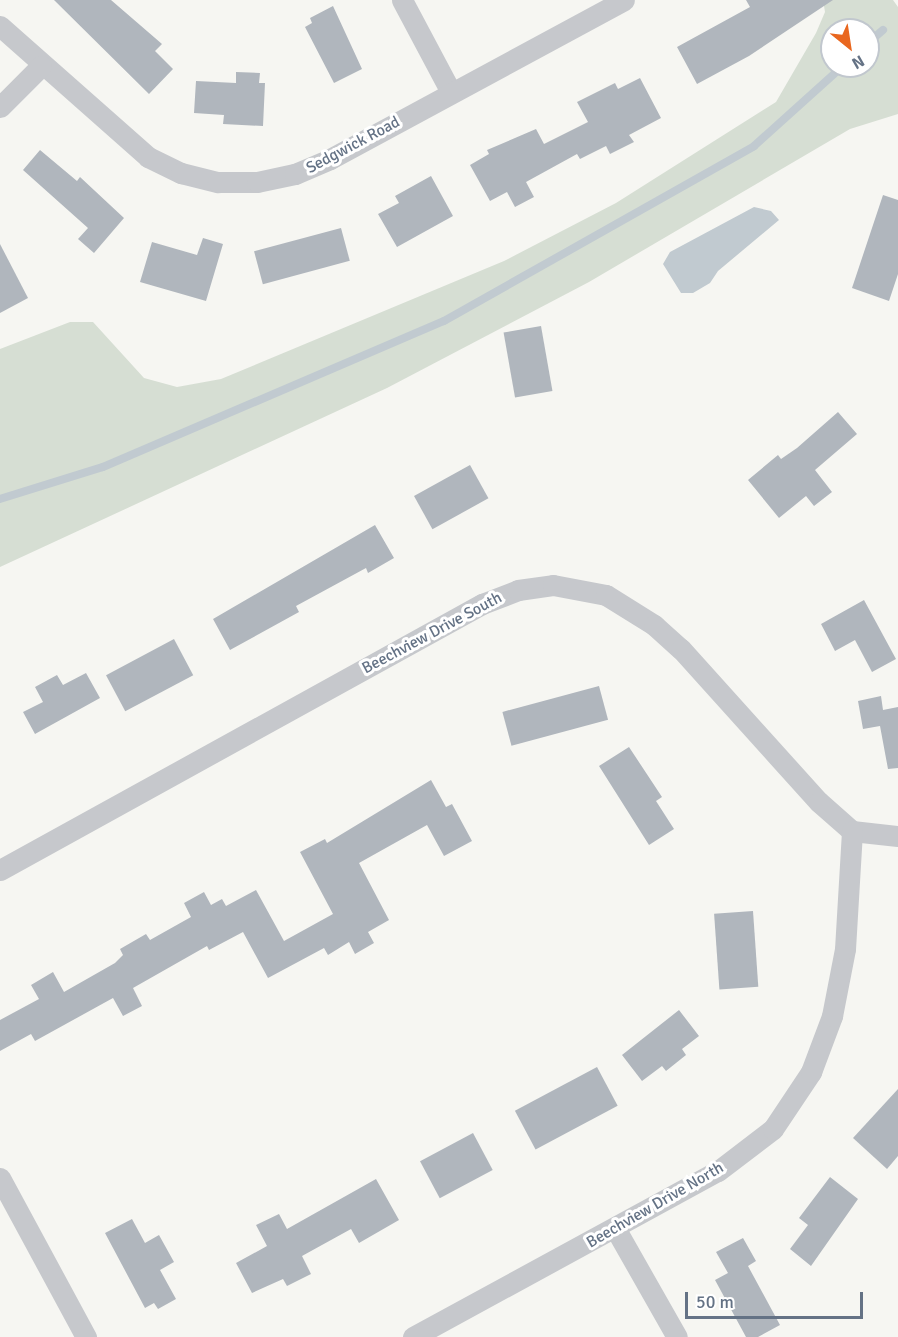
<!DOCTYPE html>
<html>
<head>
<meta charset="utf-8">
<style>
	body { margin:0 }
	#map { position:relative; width:898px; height:1337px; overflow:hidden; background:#f6f6f2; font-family:Signika,sans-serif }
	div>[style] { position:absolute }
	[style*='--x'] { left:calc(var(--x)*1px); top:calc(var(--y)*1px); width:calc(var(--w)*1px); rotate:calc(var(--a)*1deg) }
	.green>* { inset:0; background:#d6ded3 }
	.water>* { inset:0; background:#c1cad0 }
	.stream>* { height:8px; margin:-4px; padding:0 4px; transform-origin:4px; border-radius:4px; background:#c1cad0 }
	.building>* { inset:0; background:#b0b6bd; transform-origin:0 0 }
	.minor>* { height:21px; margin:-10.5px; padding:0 10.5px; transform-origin:10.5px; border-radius:10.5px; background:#c6c8cc }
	span { translate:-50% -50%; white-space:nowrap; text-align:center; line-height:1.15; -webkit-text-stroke:6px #fff; paint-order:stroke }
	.street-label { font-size:16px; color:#647285 }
	.north { position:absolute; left:820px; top:18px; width:60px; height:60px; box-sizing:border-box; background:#fff; border:2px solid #c1c7ce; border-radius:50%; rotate:150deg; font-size:16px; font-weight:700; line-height:24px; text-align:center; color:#647285 }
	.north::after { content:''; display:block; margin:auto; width:21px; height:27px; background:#e9671f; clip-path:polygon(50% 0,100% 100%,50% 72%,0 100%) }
	.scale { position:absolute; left:685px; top:1292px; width:178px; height:27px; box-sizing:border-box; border:3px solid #647285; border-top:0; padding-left:8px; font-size:18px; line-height:21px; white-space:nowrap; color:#647285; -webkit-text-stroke:4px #fff; paint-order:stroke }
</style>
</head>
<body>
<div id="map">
	<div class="green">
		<div style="clip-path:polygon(evenodd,823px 0,893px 0,898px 7px,898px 114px,850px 129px,589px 282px,387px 388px,0 567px,0 349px,70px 322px,93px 322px,144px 378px,177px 387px,221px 379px,504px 261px,616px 203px,776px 102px,816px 33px,825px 12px,823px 0,832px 30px,868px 30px,868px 66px,832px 66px,832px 30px)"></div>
	</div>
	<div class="water">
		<div style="clip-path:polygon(754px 207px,771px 211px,779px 220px,718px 271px,710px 283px,693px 293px,681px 293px,663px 264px,670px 252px)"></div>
	</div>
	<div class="stream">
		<div style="--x:868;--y:43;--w:20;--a:-41"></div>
		<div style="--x:0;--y:499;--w:108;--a:-17.3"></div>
		<div style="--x:103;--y:467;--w:371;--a:-23.2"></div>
		<div style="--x:444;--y:321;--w:356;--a:-29.4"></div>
		<div style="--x:754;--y:146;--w:120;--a:-42"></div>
	</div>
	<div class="building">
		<div style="clip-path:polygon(54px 0,111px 0,162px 44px,155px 51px,173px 69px,149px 94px)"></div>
		<div style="clip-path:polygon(746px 0,833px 0,749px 56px,697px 84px,677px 47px,750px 7px)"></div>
		<div style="clip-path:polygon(333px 6px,362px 69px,334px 83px,305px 27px,312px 23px,310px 18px)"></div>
		<div style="clip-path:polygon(236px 72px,260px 73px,259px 83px,265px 83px,263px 126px,223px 124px,224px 115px,194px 113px,196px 81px,236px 83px)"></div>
		<div style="clip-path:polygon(640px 78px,661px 118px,629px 135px,634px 142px,610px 154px,606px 146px,580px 159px,577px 154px,526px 182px,534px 197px,515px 207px,507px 192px,490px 201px,470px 165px,489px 154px,487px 150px,536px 129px,544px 144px,588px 122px,577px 102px,615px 83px,618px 89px)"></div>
		<div style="clip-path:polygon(40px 150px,77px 181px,80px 177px,124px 218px,94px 253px,78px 239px,88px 228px,23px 170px)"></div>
		<div style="clip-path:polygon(431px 176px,453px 216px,397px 247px,378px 214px,399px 203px,395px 196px)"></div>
		<div style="clip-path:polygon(883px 195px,898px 200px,898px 274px,889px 301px,852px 288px)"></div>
		<div style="left:341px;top:228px;width:34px;height:90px;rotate:75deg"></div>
		<div style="clip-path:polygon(203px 238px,223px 244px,206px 301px,140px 282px,152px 242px,197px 255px)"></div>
		<div style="clip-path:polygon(0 244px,28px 298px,0 313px)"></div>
		<div style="left:541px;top:326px;width:66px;height:38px;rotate:80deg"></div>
		<div style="clip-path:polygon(838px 412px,857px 434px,815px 470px,832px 492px,814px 506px,806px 496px,779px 518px,748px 480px,778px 455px,781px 459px,797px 448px)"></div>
		<div style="left:470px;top:465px;width:38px;height:64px;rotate:61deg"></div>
		<div style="clip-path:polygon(375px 525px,394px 558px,368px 573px,366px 568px,296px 606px,299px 612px,230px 650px,213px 619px)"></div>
		<div style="clip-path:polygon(864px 600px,896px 659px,872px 672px,855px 640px,835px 651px,821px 624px)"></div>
		<div style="left:174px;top:639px;width:41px;height:77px;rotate:62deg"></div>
		<div style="clip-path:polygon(86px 673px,100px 698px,35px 734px,23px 712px,43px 702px,35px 687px,57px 675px,63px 685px)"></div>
		<div style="left:599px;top:686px;width:35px;height:100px;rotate:75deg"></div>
		<div style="clip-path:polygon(881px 696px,883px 710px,898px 707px,898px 768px,888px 769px,880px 726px,863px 729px,858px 701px)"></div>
		<div style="clip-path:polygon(629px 747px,662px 797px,656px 801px,674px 829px,649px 845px,599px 766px)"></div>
		<div style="clip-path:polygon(431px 780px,446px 807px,452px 804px,472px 841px,444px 856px,427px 825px,359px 863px,389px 920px,368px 932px,374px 943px,355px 954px,349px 942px,328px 955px,324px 948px,268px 978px,243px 932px,209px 950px,207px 946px,133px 988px,142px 1006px,123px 1016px,113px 998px,35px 1041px,31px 1034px,0 1051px,0 1020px,39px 999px,31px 985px,53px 972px,64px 992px,115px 963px,123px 955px,120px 949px,146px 934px,150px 940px,191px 917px,184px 903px,204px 892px,211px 905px,222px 899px,226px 906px,256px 890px,284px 941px,333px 914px,300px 852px,325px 839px,327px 843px)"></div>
		<div style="left:753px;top:911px;width:76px;height:39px;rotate:86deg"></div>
		<div style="clip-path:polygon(679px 1010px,699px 1036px,682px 1049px,686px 1055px,666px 1071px,662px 1066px,642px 1081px,622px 1055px)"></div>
		<div style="left:597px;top:1067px;width:44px;height:93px;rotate:62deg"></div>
		<div style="clip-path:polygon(898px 1089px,898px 1156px,887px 1169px,853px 1138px)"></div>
		<div style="left:473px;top:1133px;width:42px;height:60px;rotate:62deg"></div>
		<div style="clip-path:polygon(830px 1177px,858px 1199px,811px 1266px,790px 1249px,808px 1225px,799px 1218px)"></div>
		<div style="clip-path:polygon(376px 1179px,399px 1220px,359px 1243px,351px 1229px,302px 1256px,311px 1274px,287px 1286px,283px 1279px,252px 1293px,236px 1263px,267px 1246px,256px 1225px,279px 1214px,287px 1229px)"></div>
		<div style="clip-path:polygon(132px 1219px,145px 1243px,159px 1235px,174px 1262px,160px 1270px,176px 1299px,158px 1309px,154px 1303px,145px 1308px,105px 1233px)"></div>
		<div style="clip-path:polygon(743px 1238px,756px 1261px,748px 1266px,780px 1325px,758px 1337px,746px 1337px,715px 1280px,728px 1273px,716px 1252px)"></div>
	</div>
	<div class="minor">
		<div style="--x:402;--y:0;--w:104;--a:62"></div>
		<div style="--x:0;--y:26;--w:198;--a:41.5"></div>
		<div style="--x:148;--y:157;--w:37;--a:26"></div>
		<div style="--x:181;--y:173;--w:38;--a:14"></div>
		<div style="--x:218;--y:182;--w:39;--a:0"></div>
		<div style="--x:257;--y:182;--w:39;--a:-12"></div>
		<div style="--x:295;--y:174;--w:38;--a:-23"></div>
		<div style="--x:330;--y:159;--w:334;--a:-28.4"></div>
		<div style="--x:0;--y:107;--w:58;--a:-45"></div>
		<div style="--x:852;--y:831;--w:46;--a:6.2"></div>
		<div style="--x:0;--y:870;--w:551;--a:-28.89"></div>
		<div style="--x:482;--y:604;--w:39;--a:-21"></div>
		<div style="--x:518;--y:590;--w:35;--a:-8"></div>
		<div style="--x:553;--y:585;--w:54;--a:10.7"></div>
		<div style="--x:606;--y:595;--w:57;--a:32"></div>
		<div style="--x:654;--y:625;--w:36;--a:42"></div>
		<div style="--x:681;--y:649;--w:206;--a:48"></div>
		<div style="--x:819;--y:802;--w:44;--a:41.3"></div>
		<div style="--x:0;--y:1178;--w:181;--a:61.6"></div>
		<div style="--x:615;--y:1228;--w:125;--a:60.4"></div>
		<div style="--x:413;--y:1337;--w:347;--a:-28.6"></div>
		<div style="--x:718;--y:1171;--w:69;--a:-37.4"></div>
		<div style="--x:773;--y:1129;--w:69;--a:-56.3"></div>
		<div style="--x:811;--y:1072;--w:60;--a:-69.4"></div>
		<div style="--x:832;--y:1016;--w:68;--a:-79"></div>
		<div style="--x:845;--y:949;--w:118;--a:-86.6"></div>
	</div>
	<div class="street-label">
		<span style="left:353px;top:145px;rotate:-28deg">Sedgwick Road</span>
		<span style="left:432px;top:633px;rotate:-28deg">Beechview Drive South</span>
		<span style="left:655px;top:1205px;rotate:-30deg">Beechview Drive North</span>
	</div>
	<div class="north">N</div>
	<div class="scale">50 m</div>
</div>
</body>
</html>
